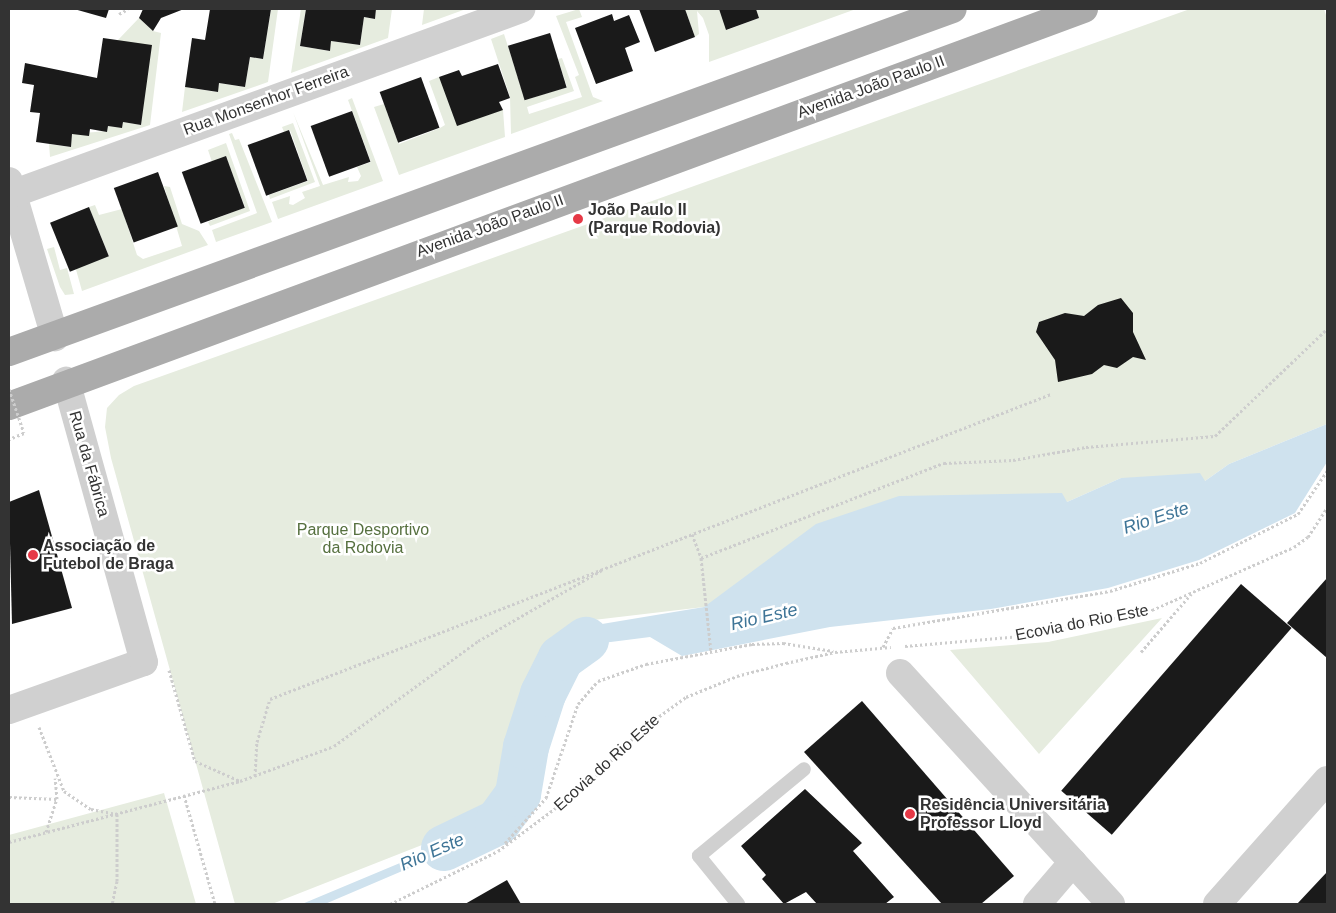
<!DOCTYPE html>
<html>
<head>
<meta charset="utf-8">
<style>
	body { margin:0 }
	#map { position:relative; width:1336px; height:913px; overflow:hidden; background:#fff; font-family:Arial,sans-serif }
	div>[style] { position:absolute }
	[style*='--x'] { left:calc(var(--x)*1px); top:calc(var(--y)*1px); width:calc(var(--w)*1px); rotate:calc(var(--a)*1deg) }
	.green>* { inset:0; background:#e6ecdf }
	.water>* { inset:0; background:#cfe2ee }
	.river>* { height:46px; margin:-23px; padding:0 23px; transform-origin:23px; border-radius:23px; background:#cfe2ee }
	.building>* { inset:0; background:#1a1a1a; transform-origin:0 0 }
	.path>* { height:3px; margin-top:-1.5px; transform-origin:0; background:repeating-linear-gradient(90deg,#cdcdcd 0 2.5px,transparent 0 5px) }
	.service>* { height:14px; margin:-7px; padding:0 7px; transform-origin:7px; border-radius:7px; background:#d0d0d0 }
	.minor>* { height:28px; margin:-14px; padding:0 14px; transform-origin:14px; border-radius:14px; background:#d0d0d0 }
	.primary>* { height:28px; margin:-14px; padding:0 14px; transform-origin:14px; border-radius:14px; background:#ababab }
	.path-bridge>* { height:3px; margin-top:-1.5px; transform-origin:0; background:repeating-linear-gradient(90deg,#cdcdcd 0 2.5px,transparent 0 5px) }
	.dots>* { width:14px; height:14px; translate:-50% -50%; box-sizing:border-box; border:2px solid #fff; border-radius:50% }
	span { translate:-50% -50%; white-space:nowrap; text-align:center; line-height:1.15; -webkit-text-stroke:5px #fff; paint-order:stroke }
	.street-label { font-size:16px; color:#333 }
	.poi-label { font-size:16px; color:#333; font-weight:700 }
	.left { translate:0 -50%; text-align:left }
	.park-label { font-size:16px; color:#56703f }
	.water-label { font-size:18px; color:#3f7597; font-style:italic }
	.frame { position:absolute; inset:0; border:10px solid #333; pointer-events:none }
</style>
</head>
<body>
<div id="map">
	<div class="green">
		<div style="clip-path:polygon(271px 9px,278px 9px,268px 82px,182px 112px,185px 87px,217px 92px,219px 83px,245px 87px,250px 57px,263px 59px)"></div>
		<div style="clip-path:polygon(301px 9px,306px 9px,300px 46px,329px 51px,331px 41px,360px 45px,364px 17px,375px 19px,376px 9px,392px 9px,388px 38px,291px 73px)"></div>
		<div style="clip-path:polygon(424px 9px,466px 9px,422px 25px)"></div>
		<div style="clip-path:polygon(579px 9px,582px 17px,566px 22px,593px 97px,603px 101px,511px 134px,510px 97px,491px 39px,504px 34px,525px 100px,567px 87px,558px 59px,562px 58px,574px 91px,527px 107px,529px 114px,582px 97px,575px 77px,579px 75px,556px 16px)"></div>
		<div style="clip-path:polygon(685px 9px,719px 9px,727px 30px,759px 18px,756px 9px,856px 9px,709px 62px,709px 35px,703px 18px,697px 11px,699px 34px,695px 37px)"></div>
		<div style="clip-path:polygon(1190px 9px,1324px 9px,1327px 18px,1327px 424px,1229px 464px,1205px 481px,1121px 478px,1067px 502px,704px 607px,585px 621px,565px 633px,544px 669px,508px 792px,488px 819px,272px 904px,235px 904px,111px 458px,105px 427px,107px 408px,119px 395px,134px 386px)"></div>
		<div style="clip-path:polygon(139px 18px,153px 31px,161px 33px,150px 125px,50px 157px,49px 144px,70px 147px,72px 134px,107px 131px,108px 126px,122px 127px,123px 122px,141px 125px,118px 40px)"></div>
		<div style="clip-path:polygon(439px 77px,503px 110px,505px 137px,399px 175px,374px 107px,384px 104px,399px 144px,440px 128px,445px 125px,429px 81px)"></div>
		<div style="clip-path:polygon(352px 98px,383px 181px,278px 219px,272px 202px,290px 196px,289px 204px,293px 205px,305px 198px,302px 192px,320px 186px,293px 112px,323px 185px,349px 177px,348px 182px,358px 181px,361px 176px,357px 167px,371px 162px,348px 100px)"></div>
		<div style="clip-path:polygon(293px 123px,315px 182px,270px 199px,269px 195px,308px 181px,290px 130px,284px 132px,282px 127px)"></div>
		<div style="clip-path:polygon(232px 133px,235px 140px,239px 139px,272px 222px,216px 242px,212px 230px,257px 213px,229px 134px)"></div>
		<div style="clip-path:polygon(226px 143px,250px 211px,210px 226px,208px 222px,245px 207px,226px 157px,212px 162px,208px 150px)"></div>
		<div style="clip-path:polygon(164px 186px,170px 187px,182px 224px,199px 231px,208px 245px,82px 291px,75px 266px,109px 256px,89px 207px,95px 205px,99px 215px,122px 209px,137px 255px,143px 259px,182px 246px)"></div>
		<div style="clip-path:polygon(54px 247px,60px 270px,67px 268px,74px 294px,65px 295px,60px 287px,47px 249px)"></div>
		<div style="clip-path:polygon(1162px 618px,1039px 754px,950px 650px,1048px 642px)"></div>
		<div style="clip-path:polygon(164px 793px,196px 904px,9px 904px,9px 835px)"></div>
	</div>
	<div class="water">
		<div style="clip-path:polygon(1327px 424px,1327px 462px,1295px 513px,1199px 560px,1108px 588px,991px 609px,830px 627px,682px 656px,650px 637px,595px 644px,564px 674px,530px 796px,510px 825px,325px 904px,302px 904px,498px 822px,518px 794px,526px 747px,562px 648px,584px 627px,704px 607px,816px 524px,899px 496px,1062px 493px,1067px 502px,1121px 478px,1200px 473px,1205px 481px,1229px 464px)"></div>
	</div>
	<div class="river">
		<div style="--x:444;--y:848;--w:60;--a:-25.7"></div>
		<div style="--x:498;--y:822;--w:34;--a:-54"></div>
		<div style="--x:518;--y:794;--w:48;--a:-80.3"></div>
		<div style="--x:526;--y:747;--w:56;--a:-72.2"></div>
		<div style="--x:543;--y:694;--w:40;--a:-63.4"></div>
		<div style="--x:561;--y:658;--w:31;--a:-36"></div>
	</div>
	<div class="building">
		<div style="clip-path:polygon(74px 9px,109px 9px,106px 18px)"></div>
		<div style="clip-path:polygon(143px 9px,184px 9px,161px 18px,153px 31px,139px 18px)"></div>
		<div style="clip-path:polygon(210px 9px,271px 9px,263px 59px,250px 57px,245px 87px,219px 83px,218px 92px,185px 87px,192px 38px,205px 40px)"></div>
		<div style="clip-path:polygon(306px 9px,376px 9px,375px 19px,364px 17px,360px 45px,331px 41px,330px 51px,300px 46px)"></div>
		<div style="clip-path:polygon(639px 9px,685px 9px,695px 37px,655px 52px)"></div>
		<div style="clip-path:polygon(719px 9px,756px 9px,759px 18px,726px 30px)"></div>
		<div style="clip-path:polygon(612px 14px,614px 21px,629px 15px,640px 42px,625px 48px,633px 71px,596px 84px,575px 28px)"></div>
		<div style="left:550px;top:33px;width:57px;height:44px;rotate:73deg"></div>
		<div style="clip-path:polygon(103px 38px,152px 45px,141px 125px,123px 122px,122px 128px,108px 126px,107px 132px,90px 129px,89px 136px,72px 134px,71px 147px,36px 142px,40px 113px,30px 112px,34px 85px,22px 83px,25px 63px,97px 78px)"></div>
		<div style="clip-path:polygon(498px 64px,510px 98px,499px 102px,503px 110px,457px 126px,439px 77px,459px 70px,462px 76px)"></div>
		<div style="left:421px;top:77px;width:54px;height:44px;rotate:70deg"></div>
		<div style="left:352px;top:111px;width:54px;height:44px;rotate:70deg"></div>
		<div style="left:289px;top:130px;width:54px;height:44px;rotate:70deg"></div>
		<div style="left:226px;top:156px;width:55px;height:47px;rotate:70deg"></div>
		<div style="left:158px;top:172px;width:58px;height:47px;rotate:70deg"></div>
		<div style="left:89px;top:207px;width:53px;height:42px;rotate:68deg"></div>
		<div style="clip-path:polygon(1121px 298px,1133px 313px,1133px 332px,1146px 360px,1133px 357px,1117px 368px,1104px 365px,1092px 374px,1058px 382px,1055px 360px,1036px 332px,1039px 322px,1065px 313px,1084px 316px,1098px 305px)"></div>
		<div style="clip-path:polygon(39px 490px,72px 608px,12px 624px,9px 502px)"></div>
		<div style="clip-path:polygon(1327px 578px,1327px 658px,1287px 623px)"></div>
		<div style="left:1241px;top:584px;width:67px;height:274px;rotate:41deg"></div>
		<div style="clip-path:polygon(862px 701px,1014px 876px,981px 904px,942px 904px,804px 752px)"></div>
		<div style="clip-path:polygon(805px 789px,862px 843px,853px 851px,894px 897px,885px 904px,817px 904px,806px 892px,784px 904px,762px 879px,766px 875px,741px 846px)"></div>
		<div style="clip-path:polygon(1327px 872px,1327px 904px,1297px 904px)"></div>
		<div style="clip-path:polygon(507px 880px,521px 904px,465px 904px)"></div>
	</div>
	<div class="path">
		<div style="--x:119;--y:14;--w:10;--a:-29"></div>
		<div style="--x:692;--y:534;--w:26;--a:69"></div>
		<div style="--x:701;--y:558;--w:94;--a:83.9"></div>
		<div style="--x:701;--y:558;--w:261;--a:-21.4"></div>
		<div style="--x:944;--y:463;--w:69;--a:-2.5"></div>
		<div style="--x:1013;--y:460;--w:74;--a:-10.1"></div>
		<div style="--x:1086;--y:447;--w:129;--a:-4.9"></div>
		<div style="--x:1215;--y:436;--w:155;--a:-43.7"></div>
		<div style="--x:905;--y:646;--w:129;--a:-4.9"></div>
		<div style="--x:1034;--y:635;--w:121;--a:-12"></div>
		<div style="--x:1152;--y:610;--w:155;--a:-23.9"></div>
		<div style="--x:1294;--y:547;--w:17;--a:-36"></div>
		<div style="--x:1308;--y:537;--w:35;--a:-57"></div>
		<div style="--x:883;--y:647;--w:21;--a:-62"></div>
		<div style="--x:893;--y:628;--w:220;--a:-9.7"></div>
		<div style="--x:1110;--y:591;--w:94;--a:-17.3"></div>
		<div style="--x:1200;--y:563;--w:110;--a:-26.6"></div>
		<div style="--x:1298;--y:514;--w:52;--a:-56"></div>
		<div style="--x:1141;--y:652;--w:77;--a:-49.2"></div>
		<div style="--x:169;--y:670;--w:95;--a:74.1"></div>
		<div style="--x:195;--y:761;--w:49;--a:24"></div>
		<div style="--x:39;--y:727;--w:69;--a:68.7"></div>
		<div style="--x:64;--y:791;--w:32;--a:34"></div>
		<div style="--x:91;--y:809;--w:26;--a:11"></div>
		<div style="--x:117;--y:814;--w:67;--a:90"></div>
		<div style="--x:117;--y:881;--w:24;--a:102"></div>
		<div style="--x:255;--y:776;--w:34;--a:-87"></div>
		<div style="--x:257;--y:742;--w:45;--a:-73.2"></div>
		<div style="--x:270;--y:699;--w:838;--a:-21.33"></div>
		<div style="--x:184;--y:795;--w:113;--a:74.1"></div>
		<div style="--x:9;--y:797;--w:48;--a:2.4"></div>
		<div style="--x:46;--y:832;--w:35;--a:-72"></div>
		<div style="--x:57;--y:799;--w:21;--a:-95"></div>
		<div style="--x:9;--y:842;--w:239;--a:-14.8"></div>
		<div style="--x:240;--y:781;--w:100;--a:-20.4"></div>
		<div style="--x:334;--y:746;--w:178;--a:-36.1"></div>
		<div style="--x:478;--y:641;--w:143;--a:-29.8"></div>
		<div style="--x:505;--y:843;--w:61;--a:-47.7"></div>
		<div style="--x:546;--y:798;--w:99;--a:-71.2"></div>
		<div style="--x:578;--y:704;--w:30;--a:-49"></div>
		<div style="--x:598;--y:681;--w:51;--a:-19.5"></div>
		<div style="--x:646;--y:664;--w:108;--a:-10.7"></div>
		<div style="--x:752;--y:644;--w:31;--a:-2"></div>
		<div style="--x:783;--y:643;--w:51;--a:9.1"></div>
		<div style="--x:390;--y:904;--w:120;--a:-26.1"></div>
		<div style="--x:498;--y:851;--w:114;--a:-36.8"></div>
		<div style="--x:589;--y:783;--w:77;--a:-45.5"></div>
		<div style="--x:643;--y:728;--w:53;--a:-35.8"></div>
		<div style="--x:686;--y:697;--w:55;--a:-22.4"></div>
		<div style="--x:737;--y:676;--w:51;--a:-14.9"></div>
		<div style="--x:786;--y:663;--w:50;--a:-12.7"></div>
		<div style="--x:835;--y:652;--w:56;--a:-5.1"></div>
	</div>
	<div class="service">
		<div style="--x:738;--y:904;--w:62;--a:-129.1"></div>
		<div style="--x:699;--y:856;--w:136;--a:-39.6"></div>
	</div>
	<div class="minor">
		<div style="--x:9;--y:181;--w:163;--a:73.6"></div>
		<div style="--x:12;--y:194;--w:542;--a:-19.97"></div>
		<div style="--x:900;--y:673;--w:313;--a:47.6"></div>
		<div style="--x:9;--y:710;--w:143;--a:-19.6"></div>
		<div style="--x:144;--y:662;--w:292;--a:-105.5"></div>
		<div style="--x:1037;--y:904;--w:55;--a:-49.4"></div>
		<div style="--x:1217;--y:904;--w:166;--a:-48.4"></div>
	</div>
	<div class="primary">
		<div style="--x:9;--y:352;--w:1004;--a:-19.97"></div>
		<div style="--x:9;--y:406;--w:1146;--a:-20.27"></div>
	</div>
	<div class="path-bridge">
		<div style="--x:9;--y:389;--w:46;--a:71.2"></div>
		<div style="--x:24;--y:433;--w:16;--a:158"></div>
	</div>
	<div class="dots">
		<div style="left:578px;top:219px;background:#e63946"></div>
		<div style="left:33px;top:555px;background:#e63946"></div>
		<div style="left:910px;top:814px;background:#e63946"></div>
	</div>
	<div class="street-label">
		<span style="left:871px;top:87px;rotate:-20deg">Avenida João Paulo II</span>
		<span style="left:266px;top:101px;rotate:-20deg">Rua Monsenhor Ferreira</span>
		<span style="left:490px;top:226px;rotate:-20deg">Avenida João Paulo II</span>
		<span style="left:89px;top:464px;rotate:74deg">Rua da Fábrica</span>
		<span style="left:1082px;top:623px;rotate:-11deg">Ecovia do Rio Este</span>
		<span style="left:607px;top:763px;rotate:-42deg">Ecovia do Rio Este</span>
	</div>
	<div class="poi-label">
		<span class="left" style="left:588px;top:219px">João Paulo II<br>(Parque Rodovia)</span>
		<span class="left" style="left:43px;top:555px">Associação de<br>Futebol de Braga</span>
		<span class="left" style="left:920px;top:814px">Residência Universitária<br>Professor Lloyd</span>
	</div>
	<div class="park-label">
		<span style="left:363px;top:539px">Parque Desportivo<br>da Rodovia</span>
	</div>
	<div class="water-label">
		<span style="left:1156px;top:518px;rotate:-18deg">Rio Este</span>
		<span style="left:764px;top:617px;rotate:-13deg">Rio Este</span>
		<span style="left:432px;top:852px;rotate:-24deg">Rio Este</span>
	</div>
	<div class="frame"></div>
</div>
</body>
</html>
